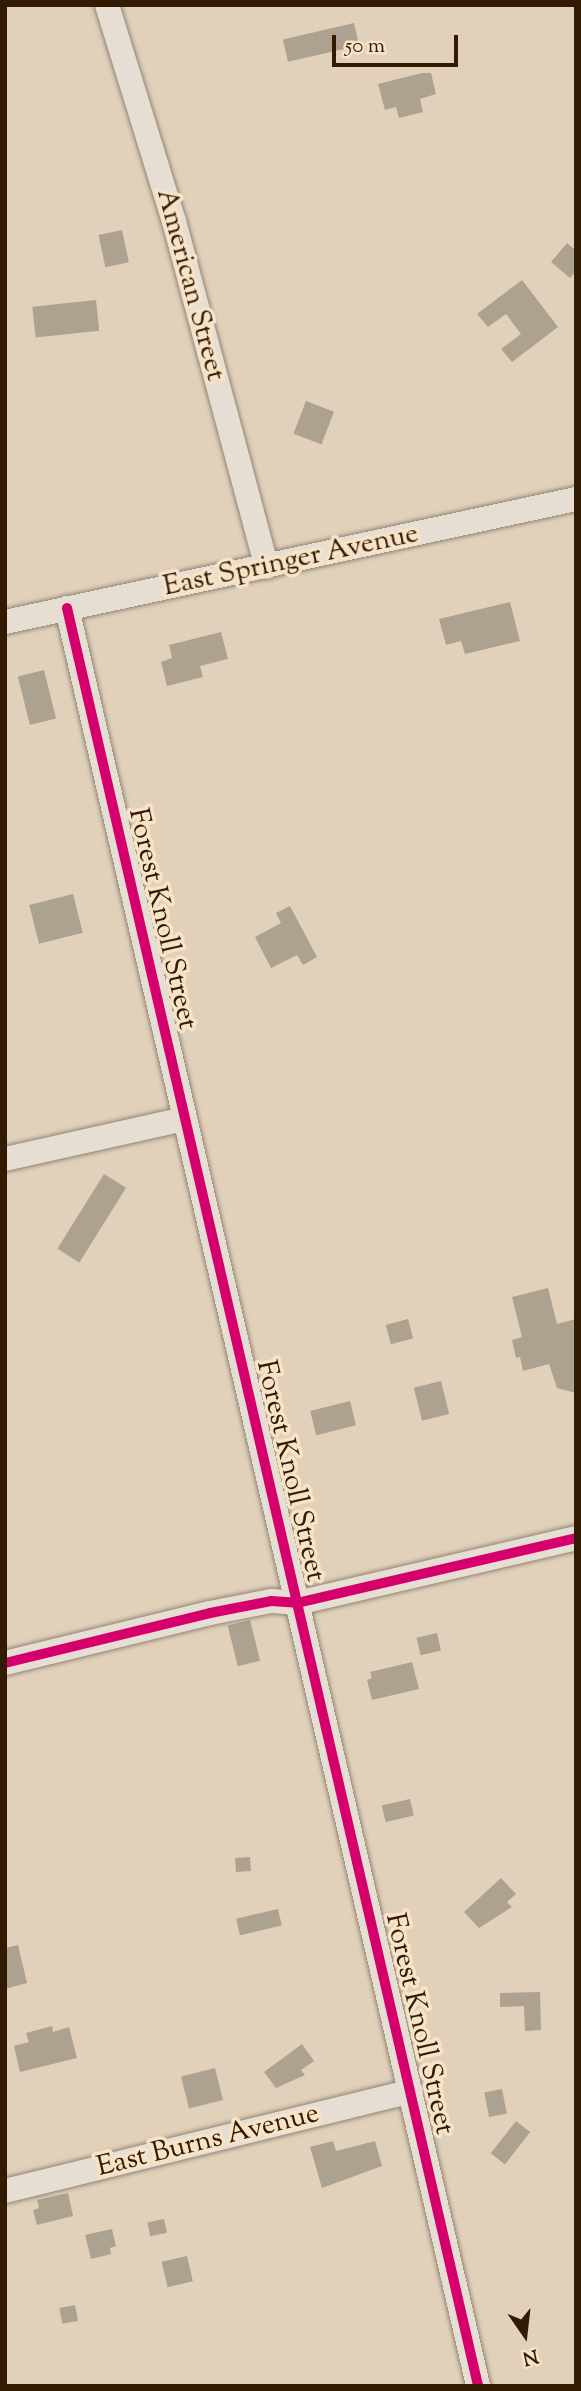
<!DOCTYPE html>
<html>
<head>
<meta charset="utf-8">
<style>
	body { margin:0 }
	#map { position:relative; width:581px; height:2391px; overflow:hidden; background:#e1d1ba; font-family:"Sorts Mill Goudy",serif }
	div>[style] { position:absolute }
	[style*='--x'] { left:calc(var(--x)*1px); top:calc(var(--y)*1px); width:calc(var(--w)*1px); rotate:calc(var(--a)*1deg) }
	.building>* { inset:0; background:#ada190; transform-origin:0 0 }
	.roads { filter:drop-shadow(0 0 2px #918576) drop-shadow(0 0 2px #918576) }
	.minor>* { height:24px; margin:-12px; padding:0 12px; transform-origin:12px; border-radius:12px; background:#e6ded3 }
	.cycleway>* { height:10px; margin:-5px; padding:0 5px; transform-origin:5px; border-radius:5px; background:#d6006c }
	span { translate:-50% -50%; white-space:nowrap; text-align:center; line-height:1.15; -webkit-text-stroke:7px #f7e3c7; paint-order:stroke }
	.street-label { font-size:28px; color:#321a03 }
	.frame { position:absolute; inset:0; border:7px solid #321a03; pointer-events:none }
	.north { position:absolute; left:490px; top:2300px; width:70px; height:70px; -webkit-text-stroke:5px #f7e3c7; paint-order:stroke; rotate:166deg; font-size:19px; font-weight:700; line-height:28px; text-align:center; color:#321a03 }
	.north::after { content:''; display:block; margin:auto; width:24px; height:32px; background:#321a03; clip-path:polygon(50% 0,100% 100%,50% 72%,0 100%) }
	.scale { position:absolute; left:332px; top:35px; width:126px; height:32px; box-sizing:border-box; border:4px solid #321a03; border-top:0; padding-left:9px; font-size:21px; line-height:24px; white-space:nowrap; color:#321a03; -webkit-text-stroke:5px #f7e3c7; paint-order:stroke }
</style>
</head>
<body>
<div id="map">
	<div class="building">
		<div style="left:354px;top:23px;width:23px;height:73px;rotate:77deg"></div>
		<div style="clip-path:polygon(422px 73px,431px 73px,436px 94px,420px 99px,423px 112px,399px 118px,396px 107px,385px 110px,378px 84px)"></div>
		<div style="left:122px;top:230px;width:33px;height:24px;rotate:78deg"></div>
		<div style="clip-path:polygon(567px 243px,576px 251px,576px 271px,570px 278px,551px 262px)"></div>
		<div style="clip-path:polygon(522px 280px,558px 327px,512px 362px,501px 349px,521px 334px,506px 314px,488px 327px,477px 314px)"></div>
		<div style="left:96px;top:300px;width:31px;height:64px;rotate:84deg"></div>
		<div style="left:306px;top:401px;width:30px;height:35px;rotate:21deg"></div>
		<div style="clip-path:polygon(510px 602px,520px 641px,465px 654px,461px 641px,446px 645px,439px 619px)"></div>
		<div style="clip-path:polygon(221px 632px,228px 659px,200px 666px,203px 677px,167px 686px,161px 662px,172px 658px,169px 645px)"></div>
		<div style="left:44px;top:670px;width:50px;height:27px;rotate:76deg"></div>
		<div style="left:73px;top:894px;width:40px;height:45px;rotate:76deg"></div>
		<div style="clip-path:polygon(290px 906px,317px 957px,303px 965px,297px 955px,271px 968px,255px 937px,281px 923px,276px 913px)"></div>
		<div style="left:104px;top:1174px;width:26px;height:88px;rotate:32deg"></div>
		<div style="clip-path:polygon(548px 1288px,557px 1324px,576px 1319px,576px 1393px,557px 1388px,549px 1364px,523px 1371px,520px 1357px,516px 1358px,512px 1340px,522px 1337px,512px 1297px)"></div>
		<div style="left:408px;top:1319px;width:20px;height:23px;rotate:75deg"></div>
		<div style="left:441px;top:1381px;width:34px;height:28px;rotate:76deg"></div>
		<div style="left:350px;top:1401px;width:25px;height:41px;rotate:76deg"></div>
		<div style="left:250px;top:1620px;width:42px;height:23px;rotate:76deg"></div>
		<div style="left:437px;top:1633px;width:18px;height:21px;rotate:77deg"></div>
		<div style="clip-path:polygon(412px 1662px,419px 1689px,372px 1700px,367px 1680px,372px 1678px,370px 1672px)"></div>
		<div style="left:410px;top:1799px;width:17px;height:29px;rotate:77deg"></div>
		<div style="left:250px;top:1857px;width:14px;height:15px;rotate:86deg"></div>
		<div style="clip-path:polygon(501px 1878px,516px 1894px,507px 1902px,512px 1907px,479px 1928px,464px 1912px)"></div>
		<div style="left:278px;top:1909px;width:17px;height:43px;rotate:77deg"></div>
		<div style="clip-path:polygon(18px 1945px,27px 1983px,5px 1989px,5px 1948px)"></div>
		<div style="clip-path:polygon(540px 1992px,541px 2030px,525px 2031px,524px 2006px,500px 2007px,500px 1993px)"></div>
		<div style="clip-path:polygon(52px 2026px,53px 2032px,69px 2027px,77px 2058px,20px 2072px,14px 2046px,29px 2042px,26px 2033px)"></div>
		<div style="clip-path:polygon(302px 2044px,314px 2061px,301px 2070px,305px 2075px,276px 2088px,264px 2072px)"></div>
		<div style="left:215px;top:2068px;width:33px;height:35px;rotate:76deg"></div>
		<div style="left:502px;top:2089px;width:25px;height:18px;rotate:79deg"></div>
		<div style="left:516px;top:2121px;width:18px;height:41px;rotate:38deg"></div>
		<div style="clip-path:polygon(333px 2141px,336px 2151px,375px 2141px,382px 2166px,322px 2188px,310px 2147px)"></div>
		<div style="clip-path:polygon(68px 2193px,73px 2216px,37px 2225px,33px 2210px,39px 2208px,37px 2200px)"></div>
		<div style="left:164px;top:2219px;width:14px;height:17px;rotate:78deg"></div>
		<div style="clip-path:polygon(112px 2229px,116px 2246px,110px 2248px,111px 2254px,91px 2259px,85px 2235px)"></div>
		<div style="left:187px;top:2256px;width:26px;height:26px;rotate:77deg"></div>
		<div style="left:75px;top:2305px;width:16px;height:16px;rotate:79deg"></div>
	</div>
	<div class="roads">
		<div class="minor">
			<div style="--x:107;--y:5;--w:226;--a:72.8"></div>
			<div style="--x:174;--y:221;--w:358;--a:75"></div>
			<div style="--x:67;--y:608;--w:1825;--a:76.98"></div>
			<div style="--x:5;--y:622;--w:584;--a:-12.16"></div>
			<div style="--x:5;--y:1159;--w:183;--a:-12.6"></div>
			<div style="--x:5;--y:1663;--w:211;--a:-13.7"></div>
			<div style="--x:210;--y:1613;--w:62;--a:-11.1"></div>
			<div style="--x:271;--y:1601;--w:26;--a:4"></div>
			<div style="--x:297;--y:1603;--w:286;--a:-13.1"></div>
			<div style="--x:5;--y:2191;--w:418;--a:-13.8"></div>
		</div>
	</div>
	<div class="cycleway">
		<div style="--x:67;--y:608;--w:1825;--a:76.98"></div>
		<div style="--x:5;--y:1663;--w:211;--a:-13.7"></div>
		<div style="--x:210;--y:1613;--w:62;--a:-11.1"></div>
		<div style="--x:271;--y:1601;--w:26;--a:4"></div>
		<div style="--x:297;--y:1603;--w:286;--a:-13.1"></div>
	</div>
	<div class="street-label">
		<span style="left:190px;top:285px;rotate:75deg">American Street</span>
		<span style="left:291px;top:561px;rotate:-12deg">East Springer Avenue</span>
		<span style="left:162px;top:919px;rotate:77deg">Forest Knoll Street</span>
		<span style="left:290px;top:1471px;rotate:77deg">Forest Knoll Street</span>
		<span style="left:419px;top:2024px;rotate:77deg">Forest Knoll Street</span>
		<span style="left:208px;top:2141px;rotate:-14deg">East Burns Avenue</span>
	</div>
	<div class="frame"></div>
	<div class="north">N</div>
	<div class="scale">50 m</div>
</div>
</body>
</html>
